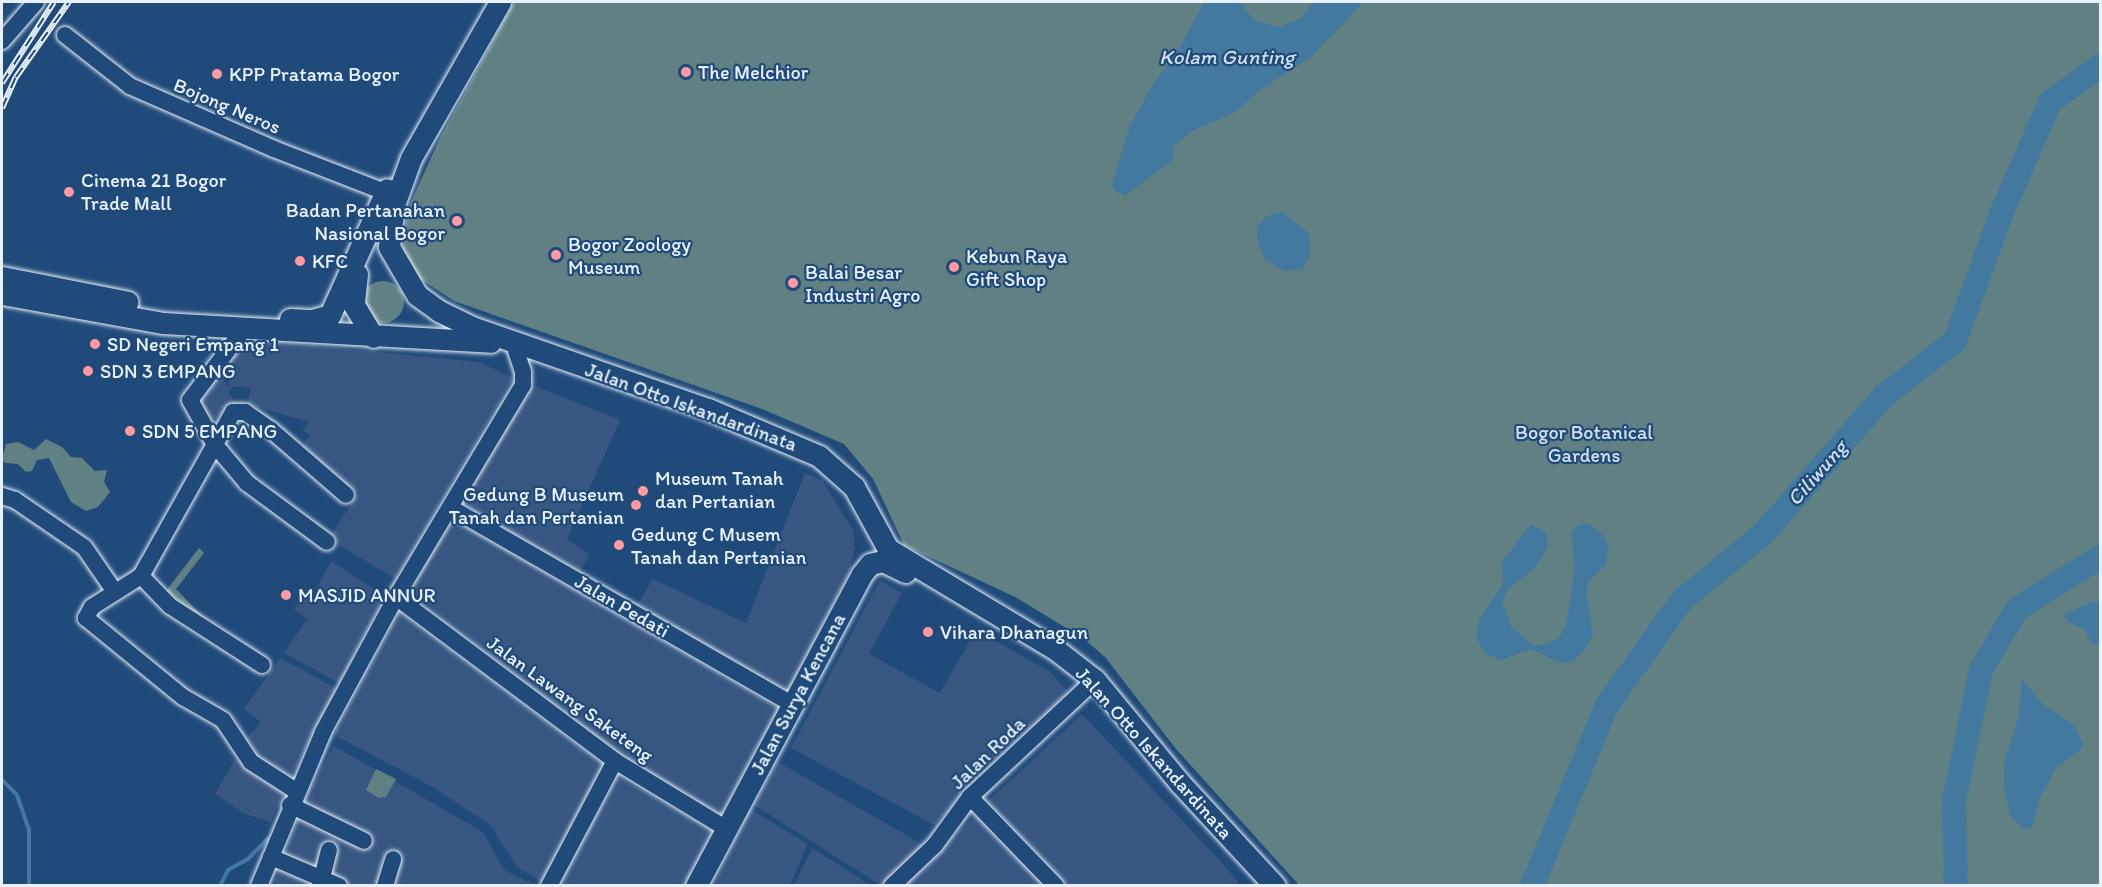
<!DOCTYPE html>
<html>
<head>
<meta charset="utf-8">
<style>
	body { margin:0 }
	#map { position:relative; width:2102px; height:887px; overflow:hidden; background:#1f4a7a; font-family:Itim,sans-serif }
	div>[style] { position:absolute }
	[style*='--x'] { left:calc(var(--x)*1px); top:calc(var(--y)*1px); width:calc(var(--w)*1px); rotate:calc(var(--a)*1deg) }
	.built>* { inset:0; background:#375682 }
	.green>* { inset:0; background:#608084 }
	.round { border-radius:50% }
	.water>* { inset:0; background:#43799f }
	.stream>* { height:4px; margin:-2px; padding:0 2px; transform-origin:2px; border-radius:2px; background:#43799f }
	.river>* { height:24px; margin:-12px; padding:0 12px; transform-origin:12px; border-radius:12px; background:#43799f }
	.roads { filter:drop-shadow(0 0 2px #e8f1f8) drop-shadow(0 0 2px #e8f1f8) }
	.minor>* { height:16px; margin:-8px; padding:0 8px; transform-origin:8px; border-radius:8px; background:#1f4a7a }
	.major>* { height:21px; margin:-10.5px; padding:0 10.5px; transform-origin:10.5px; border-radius:10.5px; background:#1f4a7a }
	.rail>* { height:6px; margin-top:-3px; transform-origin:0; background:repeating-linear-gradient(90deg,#1f4a7a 0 11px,#e8f1f8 0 22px); box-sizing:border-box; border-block:2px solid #e8f1f8 }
	.dots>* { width:16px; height:16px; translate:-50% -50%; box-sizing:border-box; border:3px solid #1f4a7a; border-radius:50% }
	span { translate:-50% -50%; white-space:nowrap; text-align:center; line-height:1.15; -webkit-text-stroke:4.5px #1f4a7a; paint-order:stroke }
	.poi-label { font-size:20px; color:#e8f1f8 }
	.left { translate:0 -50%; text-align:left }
	.right { translate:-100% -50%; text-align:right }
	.street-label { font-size:20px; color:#e8f1f8 }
	.park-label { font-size:20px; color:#d4e0e7 }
	.water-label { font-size:21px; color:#cfdfeb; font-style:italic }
	.frame { position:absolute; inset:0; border:3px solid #e8f1f8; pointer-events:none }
</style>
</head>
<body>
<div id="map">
	<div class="built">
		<div style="clip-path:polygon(237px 338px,479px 362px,513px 378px,395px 579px,329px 539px,358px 493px,299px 449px,310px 435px,302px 430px,309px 422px,247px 404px,251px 388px,233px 386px,229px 392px,236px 405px,206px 424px,191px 398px,220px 374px,228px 387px)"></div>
		<div style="clip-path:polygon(530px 384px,620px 420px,567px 539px,590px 554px,578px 575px,461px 502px)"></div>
		<div style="clip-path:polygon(805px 473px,822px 480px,853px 530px,855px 548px,849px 573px,786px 695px,636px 607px,653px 579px,746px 623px)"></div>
		<div style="clip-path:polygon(452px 519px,779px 709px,718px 820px,658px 786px,410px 591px)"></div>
		<div style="clip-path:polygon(331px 561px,384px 596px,339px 683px,284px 653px,307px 619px,294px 609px,306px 588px,314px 593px)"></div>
		<div style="clip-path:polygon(880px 580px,902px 593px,869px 654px,940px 693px,976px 630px,1049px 671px,1069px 693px,934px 825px,791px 748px)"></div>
		<div style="clip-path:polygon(399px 613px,609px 769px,543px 883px,517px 867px,489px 824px,431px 786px,334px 735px)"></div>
		<div style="clip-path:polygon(280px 658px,336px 688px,287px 785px,241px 744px,261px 722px,244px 709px)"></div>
		<div style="clip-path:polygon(1082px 714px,1224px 865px,1240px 885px,1066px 885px,987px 802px)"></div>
		<div style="clip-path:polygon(334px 746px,483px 832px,504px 870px,535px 885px,273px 886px,309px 789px)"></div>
		<div style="clip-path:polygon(235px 759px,284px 790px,271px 822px,245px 814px,215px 794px)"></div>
		<div style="clip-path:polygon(778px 762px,917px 841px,926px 847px,887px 885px,880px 885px,754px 805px)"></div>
		<div style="clip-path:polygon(618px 777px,714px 831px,688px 885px,557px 886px)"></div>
		<div style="clip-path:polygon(750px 809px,808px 844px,790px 885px,714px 885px)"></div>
		<div style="clip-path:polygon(978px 813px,1044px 885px,901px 886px)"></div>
		<div style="clip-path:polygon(812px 848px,861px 879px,870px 885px,794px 885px)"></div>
	</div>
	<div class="green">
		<div style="clip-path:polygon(514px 2px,2100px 2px,2100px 885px,1299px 885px,1176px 749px,1105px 657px,1084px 639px,1017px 598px,904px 545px,873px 479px,844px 444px,762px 409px,454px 301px,419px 278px,403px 249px,407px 211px,439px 140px)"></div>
		<div class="round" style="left:362px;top:281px;width:42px;height:42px"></div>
		<div style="clip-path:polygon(46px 439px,62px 447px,71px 457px,82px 458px,95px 471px,107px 470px,104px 482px,110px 492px,98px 507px,86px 511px,71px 502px,49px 458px,37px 460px,32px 471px,26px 472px,18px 464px,5px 463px,2px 459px,6px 444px,18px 442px,34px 450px)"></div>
		<div style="clip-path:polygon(199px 548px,204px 553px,176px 589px,210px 624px,166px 591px)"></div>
		<div style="clip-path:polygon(376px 769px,396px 779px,386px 797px,379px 798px,366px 790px)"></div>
	</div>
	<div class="water">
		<div style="clip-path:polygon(1204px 2px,1240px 2px,1255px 21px,1279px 27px,1303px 17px,1313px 2px,1364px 2px,1311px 57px,1256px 93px,1236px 112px,1192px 131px,1173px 147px,1173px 160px,1125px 196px,1115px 191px,1112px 184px,1129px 128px,1153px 84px,1179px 49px)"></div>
		<div style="clip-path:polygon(1282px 212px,1310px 234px,1310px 255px,1302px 269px,1283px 271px,1265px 259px,1258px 243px,1257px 228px,1266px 216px)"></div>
		<div style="clip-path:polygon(1531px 524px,1546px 532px,1548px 547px,1534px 569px,1508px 589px,1502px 602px,1511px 625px,1532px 645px,1544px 645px,1559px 638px,1566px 626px,1575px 566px,1571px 532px,1578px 525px,1589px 524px,1602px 533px,1609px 549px,1605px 565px,1588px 583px,1586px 595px,1593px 634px,1586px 649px,1572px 662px,1560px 663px,1531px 649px,1501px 660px,1486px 654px,1476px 638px,1479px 620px,1503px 584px,1502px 562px)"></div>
		<div style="clip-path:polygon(2092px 602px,2100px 602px,2100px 643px,2092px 644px,2085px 630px,2068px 622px,2064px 614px)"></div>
		<div style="clip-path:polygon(2022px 679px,2043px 704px,2074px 725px,2083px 743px,2082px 749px,2056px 768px,2040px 797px,2032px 827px,2024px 830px,2010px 815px,2004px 786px,2004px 763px,2018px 719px)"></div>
	</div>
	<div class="stream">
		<div style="--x:2;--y:780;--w:21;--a:45"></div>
		<div style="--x:17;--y:795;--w:36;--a:71"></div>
		<div style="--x:29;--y:829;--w:57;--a:90"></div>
		<div style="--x:220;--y:886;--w:18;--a:-63"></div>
		<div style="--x:228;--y:870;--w:23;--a:-29"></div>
		<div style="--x:248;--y:859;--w:28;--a:-46"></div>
	</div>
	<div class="river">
		<div style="--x:1532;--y:886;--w:194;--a:-67.5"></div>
		<div style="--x:1606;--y:707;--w:130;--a:-54.7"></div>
		<div style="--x:1681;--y:601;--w:107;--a:-39.3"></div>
		<div style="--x:1764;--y:533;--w:182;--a:-48.8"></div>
		<div style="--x:1884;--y:396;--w:90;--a:-37.8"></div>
		<div style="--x:1955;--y:341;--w:137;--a:-70"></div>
		<div style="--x:2002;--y:212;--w:120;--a:-66.4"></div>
		<div style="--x:2050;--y:102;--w:62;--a:-35.8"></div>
		<div style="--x:1956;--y:886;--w:85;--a:-91.3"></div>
		<div style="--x:1954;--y:801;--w:134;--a:-78.4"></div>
		<div style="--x:1981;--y:670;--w:71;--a:-59.5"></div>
		<div style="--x:2017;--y:609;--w:98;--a:-32.1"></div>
	</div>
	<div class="roads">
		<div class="minor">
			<div style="--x:65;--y:35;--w:83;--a:38.1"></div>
			<div style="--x:130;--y:86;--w:157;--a:23.6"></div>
			<div style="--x:274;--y:149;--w:119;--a:21.2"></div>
			<div style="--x:2;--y:41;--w:52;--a:-48.9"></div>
			<div style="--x:244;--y:329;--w:89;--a:127.3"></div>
			<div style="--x:190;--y:400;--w:51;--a:60.9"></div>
			<div style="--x:215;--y:445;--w:50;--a:49.9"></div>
			<div style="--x:247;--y:483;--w:99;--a:36.4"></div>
			<div style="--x:2;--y:496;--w:14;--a:17"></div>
			<div style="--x:15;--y:500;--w:83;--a:34.3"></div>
			<div style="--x:84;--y:547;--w:55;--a:55.4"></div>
			<div style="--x:451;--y:508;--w:395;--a:29.9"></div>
			<div style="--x:141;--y:576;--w:58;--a:147.7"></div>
			<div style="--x:92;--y:607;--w:13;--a:119"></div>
			<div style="--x:86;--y:618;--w:125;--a:39.2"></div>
			<div style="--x:183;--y:697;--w:46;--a:29.9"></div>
			<div style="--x:223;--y:720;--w:50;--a:56.3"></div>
			<div style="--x:251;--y:762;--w:54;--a:32.8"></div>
			<div style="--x:396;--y:597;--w:274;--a:36.8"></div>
			<div style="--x:615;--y:761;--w:129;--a:31.3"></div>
			<div style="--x:262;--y:665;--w:109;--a:-147.3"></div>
			<div style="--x:170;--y:606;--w:42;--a:-134"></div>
			<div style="--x:141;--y:576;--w:188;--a:-60.7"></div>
			<div style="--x:233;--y:412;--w:12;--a:0"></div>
			<div style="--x:245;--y:412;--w:32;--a:35"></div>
			<div style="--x:271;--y:430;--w:99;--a:40.9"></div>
			<div style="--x:970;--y:797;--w:124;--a:46"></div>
			<div style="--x:290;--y:805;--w:82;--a:25.9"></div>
			<div style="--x:271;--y:857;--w:74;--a:23.1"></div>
			<div style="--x:259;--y:886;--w:167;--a:-67.4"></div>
			<div style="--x:323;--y:732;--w:153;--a:-61.6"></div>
			<div style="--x:396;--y:597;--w:247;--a:-59.1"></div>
			<div style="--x:523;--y:385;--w:13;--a:-90"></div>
			<div style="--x:523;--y:372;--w:26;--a:-108"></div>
			<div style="--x:320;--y:886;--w:37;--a:-76"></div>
			<div style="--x:385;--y:886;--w:28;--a:-73"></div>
			<div style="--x:549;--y:886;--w:141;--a:-62.2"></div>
			<div style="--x:892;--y:886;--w:59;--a:-43.6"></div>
			<div style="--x:935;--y:845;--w:59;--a:-53.9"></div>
			<div style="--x:970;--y:797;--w:171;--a:-43.1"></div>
		</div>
		<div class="major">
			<div style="--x:500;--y:2;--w:180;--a:119.7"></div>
			<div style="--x:411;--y:158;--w:50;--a:109.9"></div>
			<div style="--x:394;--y:205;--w:42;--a:96.8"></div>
			<div style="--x:389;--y:247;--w:56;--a:59.7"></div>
			<div style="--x:417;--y:295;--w:27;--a:36"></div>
			<div style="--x:439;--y:311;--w:37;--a:26"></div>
			<div style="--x:472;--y:327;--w:250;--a:19.2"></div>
			<div style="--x:708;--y:409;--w:121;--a:22.9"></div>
			<div style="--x:819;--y:456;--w:47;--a:41.5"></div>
			<div style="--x:854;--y:487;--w:71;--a:61.3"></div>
			<div style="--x:888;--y:549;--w:195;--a:30.9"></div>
			<div style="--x:1055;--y:649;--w:51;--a:37.8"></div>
			<div style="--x:1095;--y:680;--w:134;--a:50.5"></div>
			<div style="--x:1180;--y:783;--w:140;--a:47.3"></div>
			<div style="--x:357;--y:274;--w:31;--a:96"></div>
			<div style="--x:354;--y:305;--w:37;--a:59"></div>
			<div style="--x:2;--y:277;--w:128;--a:11.2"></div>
			<div style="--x:2;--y:294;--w:164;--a:10.2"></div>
			<div style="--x:163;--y:323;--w:328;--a:3.3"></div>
			<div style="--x:290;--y:319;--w:22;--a:3"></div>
			<div style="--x:312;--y:320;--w:19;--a:-16"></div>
			<div style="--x:330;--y:315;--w:138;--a:-65.7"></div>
			<div style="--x:696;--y:886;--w:353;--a:-62"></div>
			<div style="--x:862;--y:574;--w:13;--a:-51"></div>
			<div style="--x:870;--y:564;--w:13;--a:-13"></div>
			<div style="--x:883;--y:561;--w:25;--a:26"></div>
		</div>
	</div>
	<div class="rail">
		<div style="--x:2;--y:83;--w:96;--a:-57.3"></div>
		<div style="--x:2;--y:108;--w:34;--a:-66"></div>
		<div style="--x:16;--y:77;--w:92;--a:-54.8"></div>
	</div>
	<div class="dots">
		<div style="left:686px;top:72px;background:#ff9aa2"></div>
		<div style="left:217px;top:74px;background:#ff9aa2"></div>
		<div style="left:69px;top:192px;background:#ff9aa2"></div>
		<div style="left:457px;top:221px;background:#ff9aa2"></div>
		<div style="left:556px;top:255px;background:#ff9aa2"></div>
		<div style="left:300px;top:261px;background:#ff9aa2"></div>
		<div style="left:954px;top:267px;background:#ff9aa2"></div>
		<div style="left:793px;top:283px;background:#ff9aa2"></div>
		<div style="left:95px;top:344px;background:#ff9aa2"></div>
		<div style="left:88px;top:371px;background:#ff9aa2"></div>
		<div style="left:130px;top:431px;background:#ff9aa2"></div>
		<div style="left:643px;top:491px;background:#ff9aa2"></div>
		<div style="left:636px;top:505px;background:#ff9aa2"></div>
		<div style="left:619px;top:545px;background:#ff9aa2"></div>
		<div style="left:286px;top:595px;background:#ff9aa2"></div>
		<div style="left:928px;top:632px;background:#ff9aa2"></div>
	</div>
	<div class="poi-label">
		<span class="left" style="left:698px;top:72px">The Melchior</span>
		<span class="left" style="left:229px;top:74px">KPP Pratama Bogor</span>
		<span class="left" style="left:81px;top:192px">Cinema 21 Bogor<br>Trade Mall</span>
		<span class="right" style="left:445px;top:222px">Badan Pertanahan<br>Nasional Bogor</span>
		<span class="left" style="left:568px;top:256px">Bogor Zoology<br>Museum</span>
		<span class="left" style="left:966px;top:268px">Kebun Raya<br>Gift Shop</span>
		<span class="left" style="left:312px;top:261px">KFC</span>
		<span class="left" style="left:805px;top:284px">Balai Besar<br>Industri Agro</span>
		<span class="left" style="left:107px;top:344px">SD Negeri Empang 1</span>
		<span class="left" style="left:100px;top:371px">SDN 3 EMPANG</span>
		<span class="left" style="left:142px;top:431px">SDN 5 EMPANG</span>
		<span class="left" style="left:655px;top:490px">Museum Tanah<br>dan Pertanian</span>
		<span class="right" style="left:624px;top:506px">Gedung B Museum<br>Tanah dan Pertanian</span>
		<span class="left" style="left:631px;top:546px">Gedung C Musem<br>Tanah dan Pertanian</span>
		<span class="left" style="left:298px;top:595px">MASJID ANNUR</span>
		<span class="left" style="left:940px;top:632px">Vihara Dhanagun</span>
	</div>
	<div class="street-label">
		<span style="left:227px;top:106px;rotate:23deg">Bojong Neros</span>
		<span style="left:691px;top:407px;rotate:20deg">Jalan Otto Iskandardinata</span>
		<span style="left:622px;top:606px;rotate:30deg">Jalan Pedati</span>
		<span style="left:798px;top:694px;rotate:-62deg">Jalan Surya Kencana</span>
		<span style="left:570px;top:699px;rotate:36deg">Jalan Lawang Saketeng</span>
		<span style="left:988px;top:753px;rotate:-44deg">Jalan Roda</span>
		<span style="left:1154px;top:753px;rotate:48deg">Jalan Otto Iskandardinata</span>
	</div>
	<div class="park-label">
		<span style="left:1584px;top:444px">Bogor Botanical<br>Gardens</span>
	</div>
	<div class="water-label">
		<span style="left:1227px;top:57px">Kolam Gunting</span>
		<span style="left:1817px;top:473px;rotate:-49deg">Ciliwung</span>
	</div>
	<div class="frame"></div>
</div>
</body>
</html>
